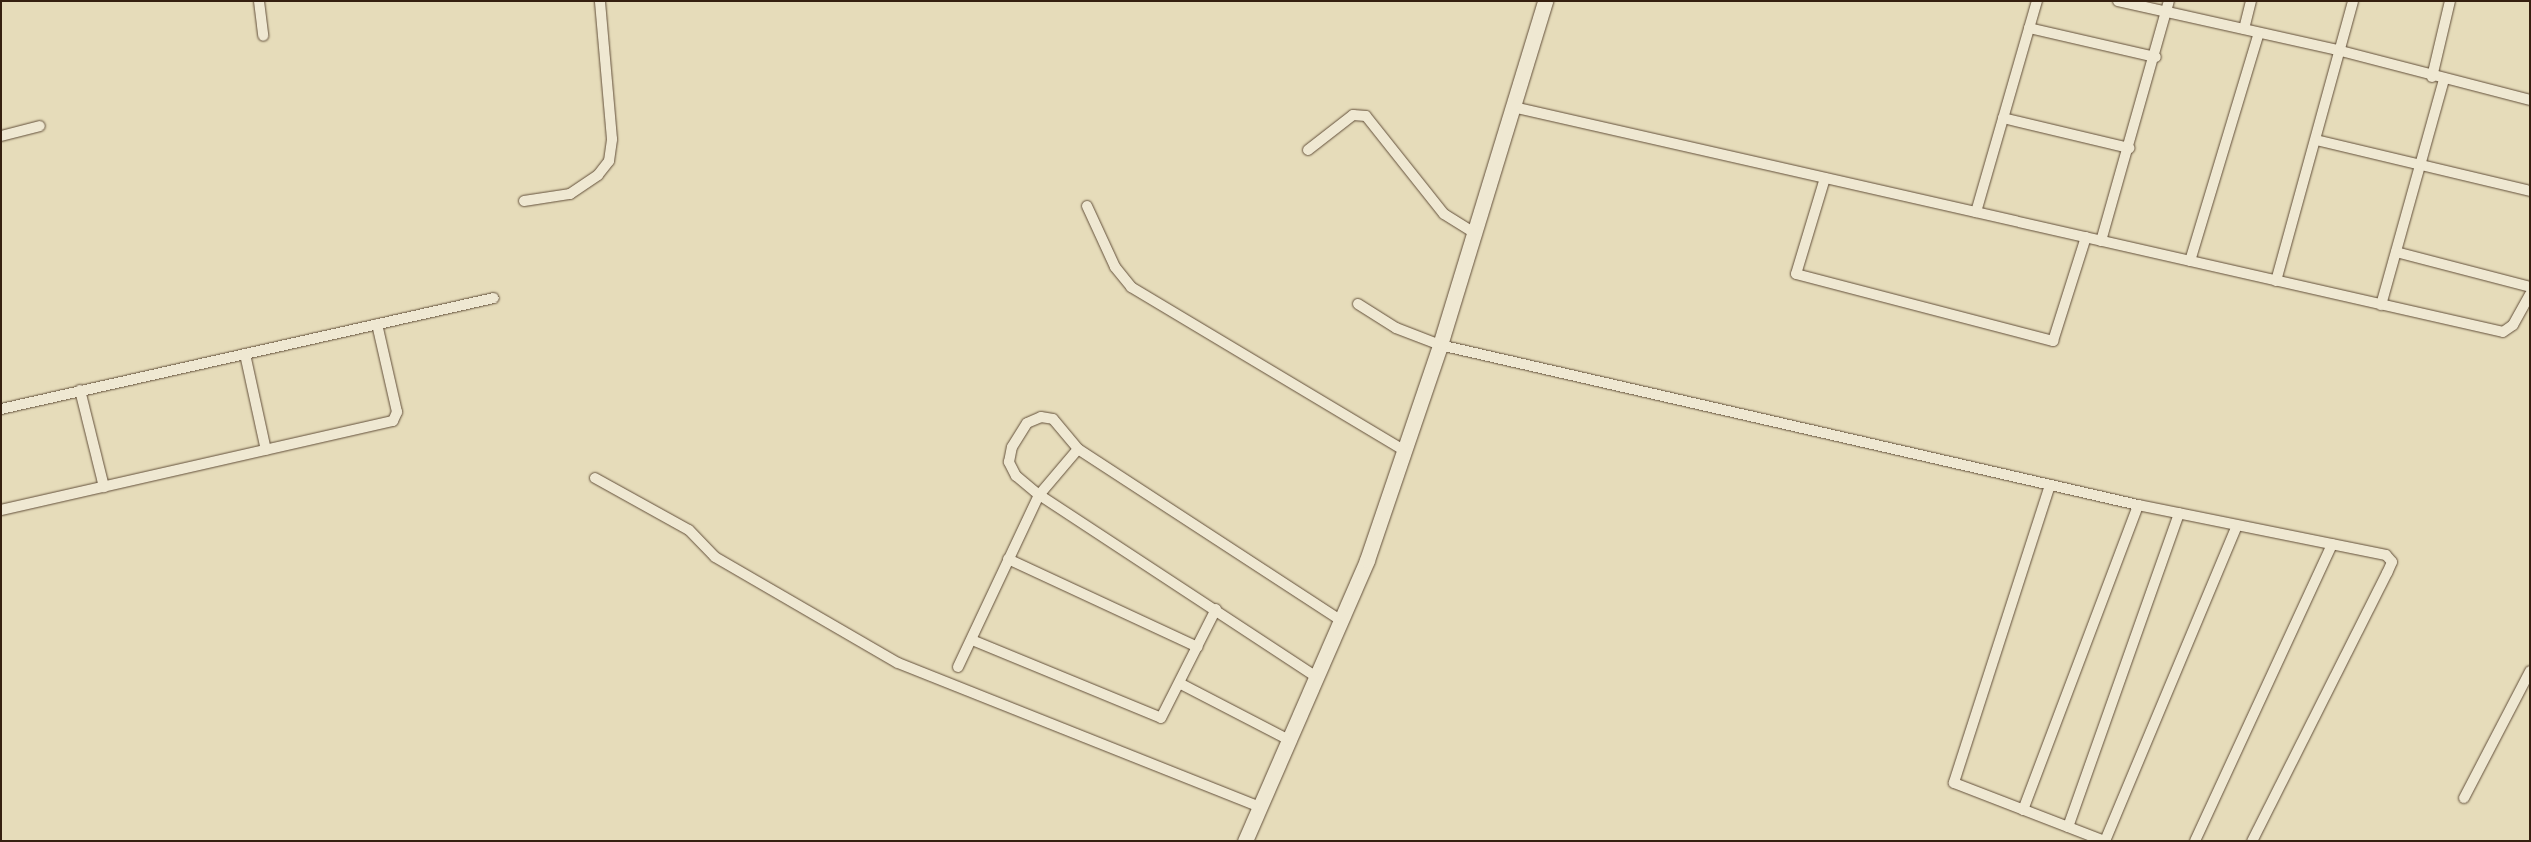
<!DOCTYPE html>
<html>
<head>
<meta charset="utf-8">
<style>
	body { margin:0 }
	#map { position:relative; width:2531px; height:842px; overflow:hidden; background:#e6dcba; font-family:"IM FELL DW Pica",serif }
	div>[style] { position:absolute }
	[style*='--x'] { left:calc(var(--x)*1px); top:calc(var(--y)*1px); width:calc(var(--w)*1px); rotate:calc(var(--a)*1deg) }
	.roads { filter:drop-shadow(0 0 1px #624f3a) drop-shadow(0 0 1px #624f3a) }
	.street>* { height:10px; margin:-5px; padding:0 5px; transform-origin:5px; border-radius:5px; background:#efe8d2 }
	.secondary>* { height:15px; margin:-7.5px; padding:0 7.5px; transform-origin:7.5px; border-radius:7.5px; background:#efe8d2 }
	span { translate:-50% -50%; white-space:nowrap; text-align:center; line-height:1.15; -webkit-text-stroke:4.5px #efe8d2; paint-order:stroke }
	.frame { position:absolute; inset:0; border:2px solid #362010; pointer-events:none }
</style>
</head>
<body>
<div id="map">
	<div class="roads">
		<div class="street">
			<div style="--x:259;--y:1;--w:35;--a:83"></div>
			<div style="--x:2118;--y:1;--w:229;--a:12.6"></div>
			<div style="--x:2341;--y:51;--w:195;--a:14.5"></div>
			<div style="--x:2029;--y:28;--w:130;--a:12.9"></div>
			<div style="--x:2244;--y:29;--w:29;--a:-76"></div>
			<div style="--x:2432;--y:77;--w:78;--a:-76.7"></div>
			<div style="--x:1513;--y:107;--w:1015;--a:12.8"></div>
			<div style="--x:2503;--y:332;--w:12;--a:-35"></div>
			<div style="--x:2513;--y:325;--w:35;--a:-61"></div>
			<div style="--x:2003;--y:118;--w:130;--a:13.4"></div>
			<div style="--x:1;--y:136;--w:40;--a:-14.4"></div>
			<div style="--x:2316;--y:140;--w:220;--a:13.4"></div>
			<div style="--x:1308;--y:150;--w:57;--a:-37.9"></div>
			<div style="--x:1353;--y:115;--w:13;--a:4"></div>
			<div style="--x:1366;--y:116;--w:125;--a:51.5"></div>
			<div style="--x:1444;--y:214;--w:36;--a:32"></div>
			<div style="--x:1825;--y:178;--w:100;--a:106.8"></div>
			<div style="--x:1796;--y:274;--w:266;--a:14.6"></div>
			<div style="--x:2053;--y:341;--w:109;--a:-72.4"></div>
			<div style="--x:524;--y:201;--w:47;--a:-8.7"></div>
			<div style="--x:570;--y:194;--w:34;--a:-34"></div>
			<div style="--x:598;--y:175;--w:18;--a:-52"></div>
			<div style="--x:609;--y:161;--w:22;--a:-82"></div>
			<div style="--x:612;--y:139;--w:139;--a:-95"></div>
			<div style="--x:1087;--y:206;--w:67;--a:65.3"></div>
			<div style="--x:1115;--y:267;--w:26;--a:51"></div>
			<div style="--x:1131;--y:287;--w:319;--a:30.9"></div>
			<div style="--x:1976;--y:212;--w:220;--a:-73.9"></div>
			<div style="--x:2101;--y:241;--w:249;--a:-74.2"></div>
			<div style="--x:2396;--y:252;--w:138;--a:14.6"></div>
			<div style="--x:2190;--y:261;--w:238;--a:-73.2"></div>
			<div style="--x:2276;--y:281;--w:290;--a:-74.6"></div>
			<div style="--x:1358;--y:304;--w:45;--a:32.3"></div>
			<div style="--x:1396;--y:328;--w:47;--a:21.1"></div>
			<div style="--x:1440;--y:345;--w:716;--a:12.91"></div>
			<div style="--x:2138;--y:505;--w:253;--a:11.4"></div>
			<div style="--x:2386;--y:555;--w:9;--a:49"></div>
			<div style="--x:2392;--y:562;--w:12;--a:114"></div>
			<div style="--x:2387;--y:573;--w:300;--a:116.7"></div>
			<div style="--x:2381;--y:305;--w:234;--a:-74.4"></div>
			<div style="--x:245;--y:354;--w:98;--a:77.7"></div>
			<div style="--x:80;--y:390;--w:100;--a:76.1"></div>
			<div style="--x:1;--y:409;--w:505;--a:-12.69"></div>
			<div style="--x:595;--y:478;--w:107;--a:29"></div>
			<div style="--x:689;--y:530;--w:37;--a:46"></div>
			<div style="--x:715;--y:557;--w:211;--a:30.1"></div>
			<div style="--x:898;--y:663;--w:389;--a:21.7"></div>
			<div style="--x:2050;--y:485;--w:313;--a:107.9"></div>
			<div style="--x:1954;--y:783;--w:161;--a:21.1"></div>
			<div style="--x:1;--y:510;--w:402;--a:-12.8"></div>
			<div style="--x:393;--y:421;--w:10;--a:-66"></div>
			<div style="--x:397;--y:412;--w:90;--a:-102.8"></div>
			<div style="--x:1008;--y:559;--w:209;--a:24.9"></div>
			<div style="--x:972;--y:640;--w:204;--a:22.4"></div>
			<div style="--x:1161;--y:718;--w:122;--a:-63.2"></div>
			<div style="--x:958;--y:667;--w:190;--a:-64.8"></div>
			<div style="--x:1039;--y:495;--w:60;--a:-49.7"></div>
			<div style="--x:1318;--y:678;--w:334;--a:-146.7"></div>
			<div style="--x:1039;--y:495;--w:30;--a:-140"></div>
			<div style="--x:1016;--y:476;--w:16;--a:-117"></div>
			<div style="--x:1009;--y:462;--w:15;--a:-79"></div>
			<div style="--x:1012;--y:447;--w:28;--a:-58"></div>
			<div style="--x:1027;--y:423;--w:15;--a:-23"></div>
			<div style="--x:1041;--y:417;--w:12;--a:9"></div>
			<div style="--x:1053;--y:419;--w:39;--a:50"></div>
			<div style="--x:1078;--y:449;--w:316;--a:33.1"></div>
			<div style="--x:1181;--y:684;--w:122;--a:27.4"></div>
			<div style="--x:2464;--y:798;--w:143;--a:-62.5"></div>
			<div style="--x:2023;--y:810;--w:326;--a:-69.3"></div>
			<div style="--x:2068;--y:827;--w:333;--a:-70.5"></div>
			<div style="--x:2105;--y:841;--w:342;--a:-67.3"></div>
			<div style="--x:2195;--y:841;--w:327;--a:-65.2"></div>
		</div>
		<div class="secondary">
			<div style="--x:1245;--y:841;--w:306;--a:-66.5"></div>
			<div style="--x:1367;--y:560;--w:227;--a:-71.2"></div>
			<div style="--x:1440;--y:345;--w:360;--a:-73"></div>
		</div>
	</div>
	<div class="frame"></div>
</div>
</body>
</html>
